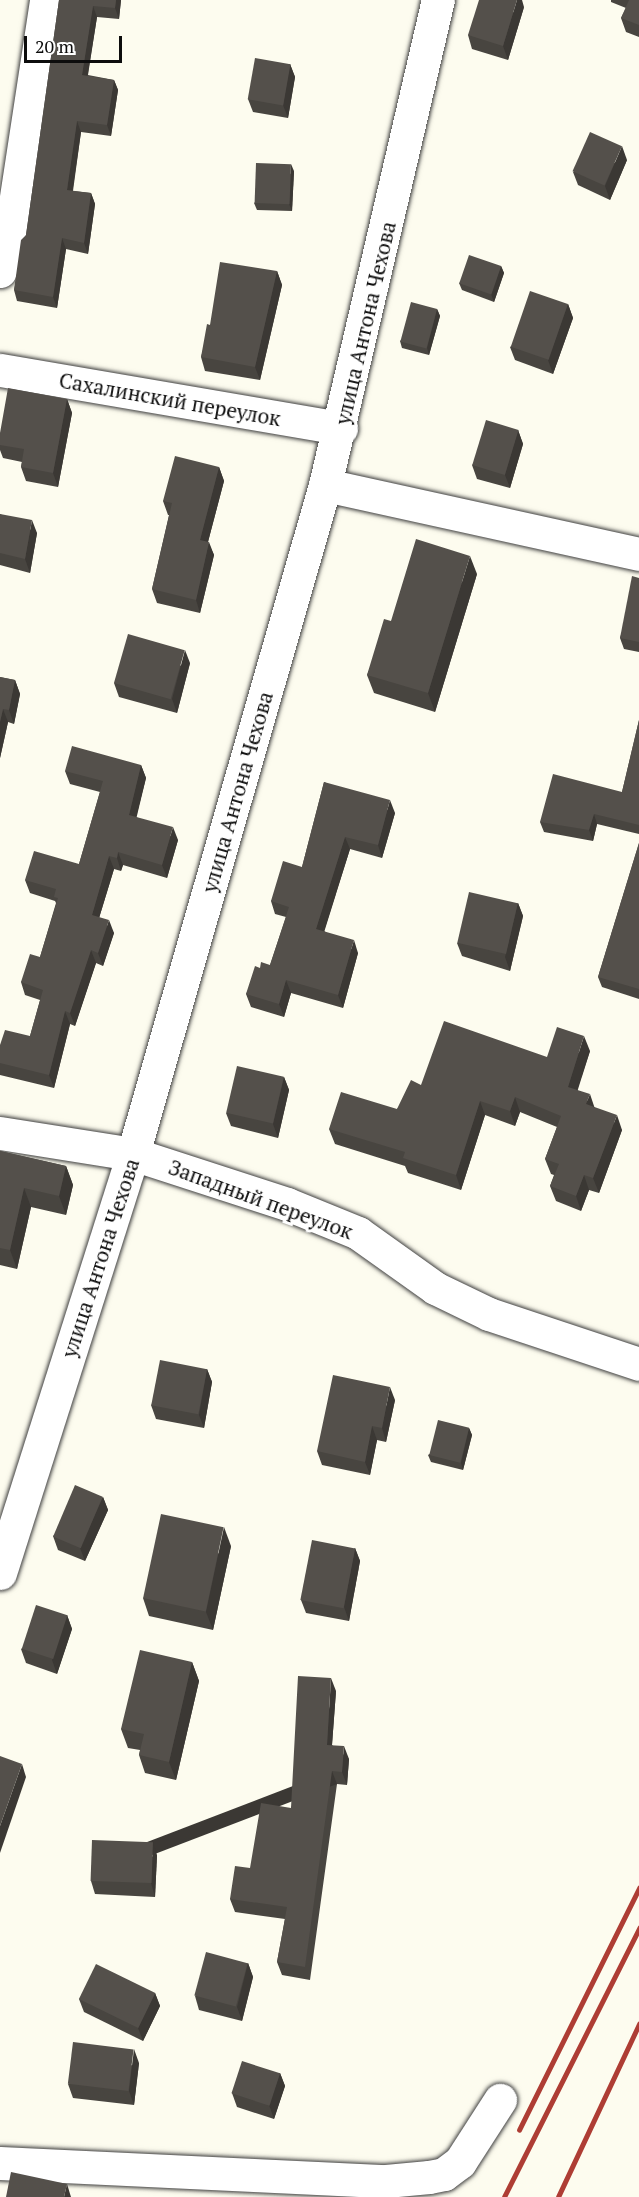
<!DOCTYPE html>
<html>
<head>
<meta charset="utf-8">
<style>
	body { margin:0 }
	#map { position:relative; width:639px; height:2197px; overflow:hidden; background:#fdfcef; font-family:"PT Serif",serif }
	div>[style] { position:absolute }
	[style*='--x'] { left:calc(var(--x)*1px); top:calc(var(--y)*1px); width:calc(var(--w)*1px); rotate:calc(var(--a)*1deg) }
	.roads { filter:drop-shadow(0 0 2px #404040) drop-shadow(0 0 2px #404040) }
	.minor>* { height:33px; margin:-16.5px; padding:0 16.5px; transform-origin:16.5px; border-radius:16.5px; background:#fff }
	.rail>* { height:4.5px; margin:-2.25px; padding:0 2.25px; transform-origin:2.25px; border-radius:2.25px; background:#ae3d34 }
	.wall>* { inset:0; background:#484540 }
	.shaded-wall>* { inset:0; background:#3b3834; transform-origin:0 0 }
	.building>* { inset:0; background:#54504b; transform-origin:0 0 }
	span { translate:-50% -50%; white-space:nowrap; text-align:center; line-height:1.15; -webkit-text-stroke:6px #fff; paint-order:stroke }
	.street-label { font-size:21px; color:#0d0d0d }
	.scale { position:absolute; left:24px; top:36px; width:98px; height:27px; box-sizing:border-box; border:3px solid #0d0d0d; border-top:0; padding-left:8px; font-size:18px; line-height:21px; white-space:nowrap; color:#0d0d0d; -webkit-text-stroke:4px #fff; paint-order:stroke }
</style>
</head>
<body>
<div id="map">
	<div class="roads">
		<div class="minor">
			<div style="--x:0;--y:271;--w:36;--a:-74"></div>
			<div style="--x:10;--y:236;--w:239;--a:-81.3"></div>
			<div style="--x:0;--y:370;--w:346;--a:9.7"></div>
			<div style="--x:325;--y:485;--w:321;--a:12.4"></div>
			<div style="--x:0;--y:1133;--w:135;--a:9"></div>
			<div style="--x:133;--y:1154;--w:162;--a:18"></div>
			<div style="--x:287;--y:1204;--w:77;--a:22.2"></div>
			<div style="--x:358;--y:1233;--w:95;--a:35.5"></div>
			<div style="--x:435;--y:1288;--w:60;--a:25.7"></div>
			<div style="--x:489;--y:1314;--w:158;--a:18.4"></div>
			<div style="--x:0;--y:1573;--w:440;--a:-72.4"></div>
			<div style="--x:133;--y:1154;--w:696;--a:-73.99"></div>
			<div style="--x:325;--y:485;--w:498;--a:-76.9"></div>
			<div style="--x:0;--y:2163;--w:386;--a:2.7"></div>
			<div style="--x:386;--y:2181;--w:43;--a:-5.3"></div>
			<div style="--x:429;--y:2177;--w:15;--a:-11"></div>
			<div style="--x:444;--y:2174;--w:20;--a:-37"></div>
			<div style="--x:460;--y:2162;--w:74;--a:-57.2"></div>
		</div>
	</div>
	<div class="rail">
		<div style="--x:519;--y:2130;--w:270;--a:-63.6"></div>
		<div style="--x:504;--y:2197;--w:301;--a:-63.3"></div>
		<div style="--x:558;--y:2197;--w:191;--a:-64.9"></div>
	</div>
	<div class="wall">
		<div style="clip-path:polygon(59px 0,121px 0,119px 19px,97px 17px,88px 75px,114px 80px,118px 90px,111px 136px,81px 132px,73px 191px,91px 193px,95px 204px,88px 254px,66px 249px,57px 308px,17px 301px,14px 290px,26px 235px)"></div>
		<div style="clip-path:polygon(611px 0,639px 0,639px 37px,626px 32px,621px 18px,626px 8px,611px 2px)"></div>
		<div style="clip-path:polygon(524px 7px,508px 60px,472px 49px,468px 35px)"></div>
		<div style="clip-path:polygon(290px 64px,295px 77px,288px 118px,253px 112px,248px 99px)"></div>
		<div style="clip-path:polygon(627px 160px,610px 200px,578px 185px,573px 172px)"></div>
		<div style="clip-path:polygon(294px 171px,292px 211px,257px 210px,254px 203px)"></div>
		<div style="clip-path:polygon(501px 266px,504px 273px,494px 302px,462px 290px,459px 283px)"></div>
		<div style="clip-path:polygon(277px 271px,282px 285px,260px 380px,205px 371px,201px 357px,210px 325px)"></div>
		<div style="clip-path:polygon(568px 304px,573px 318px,553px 374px,515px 360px,510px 347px)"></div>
		<div style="clip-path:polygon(437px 309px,440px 316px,429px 355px,402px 348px,400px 341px)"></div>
		<div style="clip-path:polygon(67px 399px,72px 413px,58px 487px,26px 481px,21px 467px,22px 462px,3px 458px,0 450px,0 433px)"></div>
		<div style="clip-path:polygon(518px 430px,523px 444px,510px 488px,477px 479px,472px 465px)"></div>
		<div style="clip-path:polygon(219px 467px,224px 481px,208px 542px,214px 555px,200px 613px,157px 603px,152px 589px,169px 515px,168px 515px,163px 501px)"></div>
		<div style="clip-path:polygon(0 514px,37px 533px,30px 573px,0 565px)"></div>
		<div style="clip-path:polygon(477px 574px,435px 712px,374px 693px,367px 675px,391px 621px)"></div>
		<div style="clip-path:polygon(639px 578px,639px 652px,624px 649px,620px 638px)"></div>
		<div style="clip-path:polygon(190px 663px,177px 713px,119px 697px,114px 683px)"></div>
		<div style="clip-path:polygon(0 677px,15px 680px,20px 694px,14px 724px,8px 722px,0 758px)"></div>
		<div style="clip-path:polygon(639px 720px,639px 834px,597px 824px,593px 841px,544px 832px,540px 822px,622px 792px)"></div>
		<div style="clip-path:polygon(141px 765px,146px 778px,136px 817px,178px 840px,167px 878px,123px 865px,121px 871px,114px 869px,99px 918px,114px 933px,103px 966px,96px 963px,75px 1026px,70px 1024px,54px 1088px,0 1075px,0 1045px,30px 1036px,40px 1000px,25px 995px,21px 982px,40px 957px,56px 903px,55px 901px,30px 893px,25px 880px,79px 864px,100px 792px,70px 784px,65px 771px)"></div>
		<div style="clip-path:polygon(324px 782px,395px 813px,382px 858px,350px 849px,324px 931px,358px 953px,343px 1008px,291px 993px,284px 1017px,251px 1007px,246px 994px,260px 968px,270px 965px,286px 917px,275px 914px,271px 901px,302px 867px)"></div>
		<div style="clip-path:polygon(639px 843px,639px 999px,602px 987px,598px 977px)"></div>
		<div style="clip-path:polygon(518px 903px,523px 916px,510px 971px,462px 956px,457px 943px)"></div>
		<div style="clip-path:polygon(590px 1051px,577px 1090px,594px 1107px,622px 1130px,599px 1193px,589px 1190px,581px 1211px,556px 1201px,550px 1186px,554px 1175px,551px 1174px,545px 1159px,557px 1127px,520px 1112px,515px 1126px,485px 1115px,461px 1190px,408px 1173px,405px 1166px,335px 1144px,329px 1129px,397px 1109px,421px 1085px,547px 1057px)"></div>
		<div style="clip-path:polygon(284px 1077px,289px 1090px,278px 1138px,231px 1126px,226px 1113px)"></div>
		<div style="clip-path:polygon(0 1151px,66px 1166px,73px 1185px,66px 1215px,31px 1207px,17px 1269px,0 1265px)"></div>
		<div style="clip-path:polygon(207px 1369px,212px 1382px,204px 1428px,156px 1419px,151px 1405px)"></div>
		<div style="clip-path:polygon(395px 1400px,386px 1442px,377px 1440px,370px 1475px,322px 1465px,317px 1451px)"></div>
		<div style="clip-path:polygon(469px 1428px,472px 1435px,463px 1470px,431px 1462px,428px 1455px)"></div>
		<div style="clip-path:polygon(103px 1497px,108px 1510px,85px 1561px,58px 1550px,53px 1536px)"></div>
		<div style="clip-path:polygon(231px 1546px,213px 1630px,149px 1616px,143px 1598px)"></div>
		<div style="clip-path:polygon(355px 1548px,360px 1561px,349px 1621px,306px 1613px,301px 1600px)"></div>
		<div style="clip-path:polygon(67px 1615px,72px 1629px,57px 1674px,26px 1663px,21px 1649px)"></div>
		<div style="clip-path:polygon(192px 1662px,199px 1681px,176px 1780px,145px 1773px,139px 1755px,140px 1750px,128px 1748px,121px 1729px)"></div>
		<div style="clip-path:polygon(336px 1691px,332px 1745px,349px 1759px,347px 1785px,337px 1784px,310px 1980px,282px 1975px,277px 1962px,285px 1919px,235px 1912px,230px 1899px,291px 1808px)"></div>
		<div style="clip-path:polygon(157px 1855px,155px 1897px,95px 1894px,91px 1881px)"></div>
		<div style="clip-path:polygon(248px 1963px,253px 1977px,242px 2021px,199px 2010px,195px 1996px)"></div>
		<div style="clip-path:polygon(155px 1993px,160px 2006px,143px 2041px,84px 2012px,79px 1999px)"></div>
		<div style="clip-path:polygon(139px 2063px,134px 2105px,73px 2098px,68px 2084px)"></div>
		<div style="clip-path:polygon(280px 2073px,285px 2086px,274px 2119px,237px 2107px,232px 2093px)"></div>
	</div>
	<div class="shaded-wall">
		<div style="clip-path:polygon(116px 0,121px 0,119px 19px,115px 8px)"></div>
		<div style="clip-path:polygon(517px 0,522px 0,524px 7px,508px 60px,503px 46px)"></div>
		<div style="clip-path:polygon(93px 6px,97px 17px,86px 85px,82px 75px)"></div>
		<div style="clip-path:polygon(290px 64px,295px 77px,288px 118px,283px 105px)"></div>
		<div style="clip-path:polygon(114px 80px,118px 90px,111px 136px,107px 125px)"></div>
		<div style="clip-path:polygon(77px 121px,81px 132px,71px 201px,67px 190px)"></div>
		<div style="clip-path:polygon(622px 146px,627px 160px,610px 200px,605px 186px)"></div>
		<div style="clip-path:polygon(291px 164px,294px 171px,292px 211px,289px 204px)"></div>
		<div style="clip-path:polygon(91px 193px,95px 204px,88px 254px,84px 243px)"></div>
		<div style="clip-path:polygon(62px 238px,66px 249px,57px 308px,53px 297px)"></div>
		<div style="clip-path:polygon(501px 266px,504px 273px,494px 302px,491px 294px)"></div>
		<div style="clip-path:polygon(277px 271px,282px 285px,260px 380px,255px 367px)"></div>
		<div style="clip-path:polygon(568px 304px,573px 318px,553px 374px,548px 360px)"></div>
		<div style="clip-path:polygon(437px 309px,440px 316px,429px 355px,427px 348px)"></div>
		<div style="clip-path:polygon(67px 399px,72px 413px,58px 487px,53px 473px)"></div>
		<div style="clip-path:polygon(518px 430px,523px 444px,510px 488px,505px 475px)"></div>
		<div style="clip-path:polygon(219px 467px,224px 481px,205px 553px,200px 540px)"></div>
		<div style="clip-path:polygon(32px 520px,37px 533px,30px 573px,25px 559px)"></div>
		<div style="clip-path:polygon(209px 542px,214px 555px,200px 613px,196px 600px)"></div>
		<div style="clip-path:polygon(470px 556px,477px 574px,435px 712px,428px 693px)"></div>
		<div style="clip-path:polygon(185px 650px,190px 663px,177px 713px,172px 699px)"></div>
		<div style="clip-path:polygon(15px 680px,20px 694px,14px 724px,9px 710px)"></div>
		<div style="clip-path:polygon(3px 709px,8px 722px,0 758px,0 722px)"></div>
		<div style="clip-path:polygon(141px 765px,146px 778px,134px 828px,129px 815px)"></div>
		<div style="clip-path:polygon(390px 800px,395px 813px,382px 858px,378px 845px)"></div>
		<div style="clip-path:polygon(594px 814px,597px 824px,593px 841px,589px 830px)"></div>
		<div style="clip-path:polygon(173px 827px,178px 840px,167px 878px,162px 865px)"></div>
		<div style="clip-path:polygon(345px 837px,350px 849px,321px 942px,316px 929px)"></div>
		<div style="clip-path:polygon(118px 852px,123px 865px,121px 871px,117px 858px)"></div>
		<div style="clip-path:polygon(109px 856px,114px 869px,96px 928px,92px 915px)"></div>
		<div style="clip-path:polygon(518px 903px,523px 916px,510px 971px,505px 957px)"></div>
		<div style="clip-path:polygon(109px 920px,114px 933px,103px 966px,98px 953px)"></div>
		<div style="clip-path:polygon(354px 940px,358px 953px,343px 1008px,338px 995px)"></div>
		<div style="clip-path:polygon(91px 950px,96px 963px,75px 1026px,70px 1013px)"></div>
		<div style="clip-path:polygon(286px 980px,291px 993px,284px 1017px,279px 1004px)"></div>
		<div style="clip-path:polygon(65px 1011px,70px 1024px,54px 1088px,49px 1075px)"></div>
		<div style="clip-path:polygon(584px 1036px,590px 1051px,574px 1102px,568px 1087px)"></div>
		<div style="clip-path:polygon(284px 1077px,289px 1090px,278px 1138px,273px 1124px)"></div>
		<div style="clip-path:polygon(590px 1094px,595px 1109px,586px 1104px)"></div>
		<div style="clip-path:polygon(515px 1097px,520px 1112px,515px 1126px,510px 1111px)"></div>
		<div style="clip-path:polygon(480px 1101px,485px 1115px,461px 1190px,456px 1175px)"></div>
		<div style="clip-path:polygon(617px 1115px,622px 1130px,599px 1193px,593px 1178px)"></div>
		<div style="clip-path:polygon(66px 1166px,73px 1185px,66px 1215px,59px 1196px)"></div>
		<div style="clip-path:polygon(584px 1175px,589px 1190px,581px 1211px,576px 1196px)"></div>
		<div style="clip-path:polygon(24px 1188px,31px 1207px,17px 1269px,10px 1250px)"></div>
		<div style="clip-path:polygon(207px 1369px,212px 1382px,204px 1428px,199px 1415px)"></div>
		<div style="clip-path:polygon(390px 1387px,395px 1400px,386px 1442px,382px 1428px)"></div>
		<div style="clip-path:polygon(372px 1426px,377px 1440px,370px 1475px,365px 1462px)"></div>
		<div style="clip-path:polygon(469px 1428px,472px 1435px,463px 1470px,461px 1463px)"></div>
		<div style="clip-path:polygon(103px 1497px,108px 1510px,85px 1561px,80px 1548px)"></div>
		<div style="clip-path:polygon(224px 1527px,231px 1546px,213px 1630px,206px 1612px)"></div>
		<div style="clip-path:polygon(355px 1548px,360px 1561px,349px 1621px,344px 1607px)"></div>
		<div style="clip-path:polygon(67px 1615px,72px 1629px,57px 1674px,52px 1660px)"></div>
		<div style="clip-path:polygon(192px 1662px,199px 1681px,176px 1780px,169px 1762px)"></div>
		<div style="clip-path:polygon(331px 1678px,336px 1691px,331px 1758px,327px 1745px)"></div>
		<div style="clip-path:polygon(344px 1746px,349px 1759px,347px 1785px,342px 1772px)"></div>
		<div style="clip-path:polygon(22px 1764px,26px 1777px,0 1853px,0 1826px)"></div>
		<div style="left:332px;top:1771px;width:14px;height:198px;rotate:69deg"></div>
		<div style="clip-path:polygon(153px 1842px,157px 1855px,155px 1897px,151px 1883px)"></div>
		<div style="clip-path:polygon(248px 1963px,253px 1977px,242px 2021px,237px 2007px)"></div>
		<div style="clip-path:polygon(155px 1993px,160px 2006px,143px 2041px,138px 2028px)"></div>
		<div style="clip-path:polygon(134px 2049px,139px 2063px,134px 2105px,129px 2091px)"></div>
		<div style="clip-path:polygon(280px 2073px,285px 2086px,274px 2119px,269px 2105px)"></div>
		<div style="clip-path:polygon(67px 2184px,71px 2197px,64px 2197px)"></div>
	</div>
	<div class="building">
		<div style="clip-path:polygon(59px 0,116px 0,115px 8px,93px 6px,82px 75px,114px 80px,107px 125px,77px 121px,67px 190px,91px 193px,84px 243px,62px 238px,53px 297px,14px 290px,21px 240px,26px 235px)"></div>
		<div style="clip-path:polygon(479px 0,517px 0,503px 46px,468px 35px)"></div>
		<div style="clip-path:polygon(629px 0,639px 0,639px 25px,621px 18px)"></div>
		<div style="left:255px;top:58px;width:36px;height:42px;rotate:10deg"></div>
		<div style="left:590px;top:132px;width:35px;height:43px;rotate:24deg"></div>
		<div style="left:256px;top:163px;width:35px;height:40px;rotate:2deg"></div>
		<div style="left:469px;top:255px;width:34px;height:30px;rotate:19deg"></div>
		<div style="clip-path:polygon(220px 262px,277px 271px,255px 367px,201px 357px,207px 324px,210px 325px)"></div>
		<div style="left:530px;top:291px;width:40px;height:59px;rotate:19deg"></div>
		<div style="left:411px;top:302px;width:27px;height:41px;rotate:15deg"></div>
		<div style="clip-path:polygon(8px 388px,67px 399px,53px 473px,21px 467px,24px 449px,0 445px,0 433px)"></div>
		<div style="left:486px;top:420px;width:34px;height:47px;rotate:17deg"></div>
		<div style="clip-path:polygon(175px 456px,219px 467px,200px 540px,209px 542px,196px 600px,152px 589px,172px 503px,163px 501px)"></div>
		<div style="clip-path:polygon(0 514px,32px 520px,25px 559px,0 553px)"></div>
		<div style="clip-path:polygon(416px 539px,470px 556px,428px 693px,367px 675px,384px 619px,391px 621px)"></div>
		<div style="clip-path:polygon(632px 576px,639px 578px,639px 642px,620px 638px)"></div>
		<div style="left:128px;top:634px;width:59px;height:51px;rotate:16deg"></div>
		<div style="clip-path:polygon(0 677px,15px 680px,9px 710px,3px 709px,0 722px)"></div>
		<div style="clip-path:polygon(639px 720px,639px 825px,594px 814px,589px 830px,540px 822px,553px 774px,622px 792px)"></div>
		<div style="clip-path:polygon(72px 746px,141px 765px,129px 815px,173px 827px,162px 865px,118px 852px,117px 858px,109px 856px,92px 915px,109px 920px,98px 953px,91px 950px,70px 1013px,65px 1011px,49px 1075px,0 1063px,0 1045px,5px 1030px,30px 1036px,43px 990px,21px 982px,30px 954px,40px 957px,58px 898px,54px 897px,56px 889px,25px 880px,34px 851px,79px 864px,103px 781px,65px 771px)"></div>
		<div style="clip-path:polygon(324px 782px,390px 800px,378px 845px,345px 837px,316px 929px,354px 940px,338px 995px,286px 980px,279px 1004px,246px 994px,255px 966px,260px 968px,261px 962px,270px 965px,289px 907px,271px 901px,283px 861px,302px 867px)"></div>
		<div style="clip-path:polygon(639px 843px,639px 989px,598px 977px)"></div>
		<div style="left:469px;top:892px;width:50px;height:52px;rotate:13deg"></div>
		<div style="clip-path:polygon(444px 1021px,547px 1057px,557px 1027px,584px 1036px,568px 1087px,590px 1094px,586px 1104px,617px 1115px,593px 1178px,584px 1175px,576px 1196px,550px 1186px,559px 1164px,545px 1159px,561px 1116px,515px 1097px,510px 1111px,480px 1101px,456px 1175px,403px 1158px,405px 1152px,329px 1129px,341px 1092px,397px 1109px,411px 1080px,421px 1085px)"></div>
		<div style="left:237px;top:1066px;width:48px;height:48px;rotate:13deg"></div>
		<div style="clip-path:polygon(0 1151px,66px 1166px,59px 1196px,24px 1188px,10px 1250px,0 1248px)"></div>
		<div style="left:160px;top:1360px;width:48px;height:46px;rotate:11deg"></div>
		<div style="clip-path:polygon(333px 1375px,390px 1387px,382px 1428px,372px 1426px,365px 1462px,317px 1451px)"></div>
		<div style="left:438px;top:1420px;width:32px;height:36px;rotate:14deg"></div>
		<div style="left:75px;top:1485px;width:30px;height:56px;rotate:23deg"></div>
		<div style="left:161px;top:1514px;width:64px;height:86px;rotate:12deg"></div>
		<div style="left:312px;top:1540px;width:44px;height:61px;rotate:11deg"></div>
		<div style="left:36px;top:1605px;width:33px;height:46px;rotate:18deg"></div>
		<div style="clip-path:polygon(140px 1650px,192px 1662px,169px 1762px,139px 1755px,144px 1734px,121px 1729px)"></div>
		<div style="clip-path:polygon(298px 1676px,331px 1678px,327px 1745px,344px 1746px,342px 1772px,332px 1771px,305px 1967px,277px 1962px,287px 1907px,230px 1899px,235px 1866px,250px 1868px,261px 1803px,291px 1808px)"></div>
		<div style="clip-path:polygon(0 1756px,22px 1764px,0 1826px)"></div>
		<div style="left:92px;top:1840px;width:61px;height:41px;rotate:2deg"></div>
		<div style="left:206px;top:1952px;width:43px;height:45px;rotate:15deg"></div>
		<div style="left:96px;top:1964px;width:66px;height:39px;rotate:26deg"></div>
		<div style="left:73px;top:2042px;width:61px;height:42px;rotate:7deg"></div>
		<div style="left:242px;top:2061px;width:40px;height:34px;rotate:18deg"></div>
		<div style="clip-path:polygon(11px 2172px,67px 2184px,64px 2197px,6px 2197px)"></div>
	</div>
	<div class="street-label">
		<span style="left:365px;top:323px;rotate:-77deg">улица Антона Чехова</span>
		<span style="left:170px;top:399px;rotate:10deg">Сахалинский переулок</span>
		<span style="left:237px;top:792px;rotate:-74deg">улица Антона Чехова</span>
		<span style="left:261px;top:1199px;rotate:20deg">Западный переулок</span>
		<span style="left:100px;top:1258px;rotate:-72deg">улица Антона Чехова</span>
	</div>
	<div class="scale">20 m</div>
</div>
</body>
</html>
